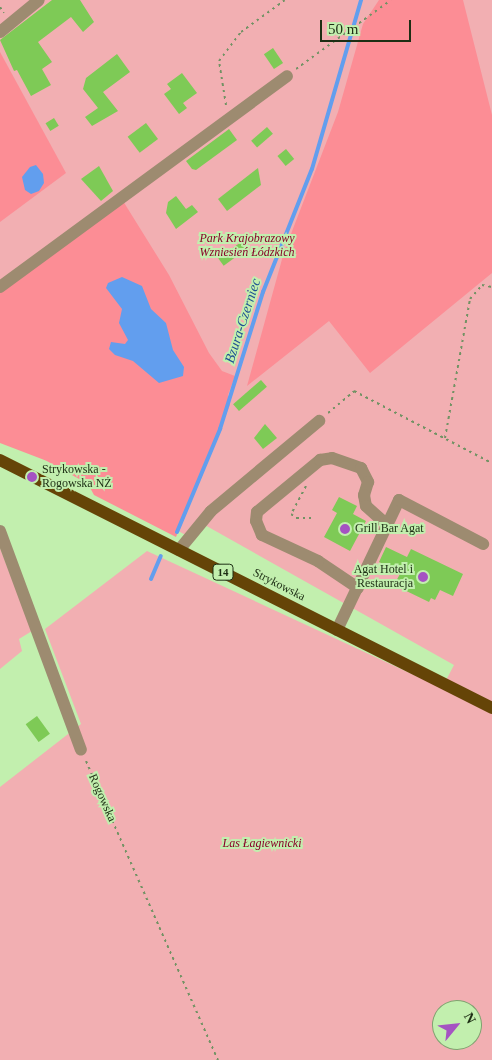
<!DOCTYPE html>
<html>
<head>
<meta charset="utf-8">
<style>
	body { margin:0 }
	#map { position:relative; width:492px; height:1060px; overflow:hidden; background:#c2efae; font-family:Georgia,serif }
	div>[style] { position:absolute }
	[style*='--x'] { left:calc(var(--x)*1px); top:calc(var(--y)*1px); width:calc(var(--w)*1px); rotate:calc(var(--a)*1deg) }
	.green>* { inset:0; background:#f2afb2 }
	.forest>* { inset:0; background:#fc8d95 }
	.water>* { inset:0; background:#629eee }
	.stream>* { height:4px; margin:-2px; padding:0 2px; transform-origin:2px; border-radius:2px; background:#629eee }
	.building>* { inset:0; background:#7eca56; transform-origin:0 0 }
	.path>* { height:2px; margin-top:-1px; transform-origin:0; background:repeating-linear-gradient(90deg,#729264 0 2.5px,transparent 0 6.5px) }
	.minor>* { height:12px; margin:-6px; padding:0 6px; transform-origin:6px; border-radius:6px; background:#9d8b70 }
	.major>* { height:12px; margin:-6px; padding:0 6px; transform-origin:6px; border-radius:6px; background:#654407 }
	.dots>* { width:14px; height:14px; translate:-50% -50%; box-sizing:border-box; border:2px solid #c2efae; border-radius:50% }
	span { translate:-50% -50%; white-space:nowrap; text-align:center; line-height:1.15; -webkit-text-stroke:4px #c2efae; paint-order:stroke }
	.shield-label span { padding:1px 4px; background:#c2efae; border:1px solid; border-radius:4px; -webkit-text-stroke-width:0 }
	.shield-label { font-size:11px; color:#1d2e14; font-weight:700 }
	.park-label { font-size:12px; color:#880128; font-style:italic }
	.poi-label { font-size:12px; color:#1d2e14 }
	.left { translate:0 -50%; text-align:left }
	.right { translate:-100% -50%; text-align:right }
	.street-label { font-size:12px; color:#1d2e14 }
	.water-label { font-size:14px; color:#1f5192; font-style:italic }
	.north { position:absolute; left:432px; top:1000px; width:50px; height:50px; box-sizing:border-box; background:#c2efae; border:1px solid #80a270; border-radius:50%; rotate:62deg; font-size:14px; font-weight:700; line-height:20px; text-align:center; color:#1d2e14 }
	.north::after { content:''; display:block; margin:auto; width:18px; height:22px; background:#a553c2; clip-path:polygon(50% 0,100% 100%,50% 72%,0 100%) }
	.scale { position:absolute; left:320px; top:20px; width:91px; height:22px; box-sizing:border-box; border:2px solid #1d2e14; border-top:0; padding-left:6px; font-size:15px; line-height:18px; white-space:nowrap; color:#1d2e14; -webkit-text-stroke:4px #c2efae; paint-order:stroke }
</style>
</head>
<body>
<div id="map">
	<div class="green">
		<div style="clip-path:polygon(evenodd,0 0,492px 0,492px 1060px,0 1060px,0 787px,81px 724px,45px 629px,147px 551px,442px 688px,454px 665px,203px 524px,195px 540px,0 436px,0 0,442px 1010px,472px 1010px,472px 1040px,442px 1040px,442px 1010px)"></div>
		<div style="clip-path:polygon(0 548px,32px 631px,19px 639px,22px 651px,0 669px)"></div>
	</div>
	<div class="forest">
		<div style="clip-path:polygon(379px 0,463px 0,492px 115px,492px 273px,370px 373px,329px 321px,247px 386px,284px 252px,338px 112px,363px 24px)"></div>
		<div style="clip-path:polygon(0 52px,66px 173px,0 222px)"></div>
		<div style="clip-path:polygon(123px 201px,169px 275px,209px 353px,222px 371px,235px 376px,228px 395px,230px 405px,176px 537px,94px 495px,88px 484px,47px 461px,0 443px,0 290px)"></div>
	</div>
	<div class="water">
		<div style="clip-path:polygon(36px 165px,43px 174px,44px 183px,39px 191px,31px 194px,25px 190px,22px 177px,30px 167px)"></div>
		<div style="clip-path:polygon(122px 277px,142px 286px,151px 309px,166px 323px,173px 350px,184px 367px,183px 376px,159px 383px,133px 361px,115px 355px,109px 349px,111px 342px,125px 344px,128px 340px,119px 323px,122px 309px,106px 288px,108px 283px)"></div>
	</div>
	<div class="stream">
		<div style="--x:177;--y:532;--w:112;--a:-67.3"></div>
		<div style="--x:220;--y:429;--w:144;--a:-72.6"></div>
		<div style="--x:263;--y:292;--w:132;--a:-68.3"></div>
		<div style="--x:312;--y:169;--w:176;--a:-73.8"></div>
		<div style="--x:151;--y:579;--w:25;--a:-67"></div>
	</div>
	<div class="building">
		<div style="clip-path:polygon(52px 0,80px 0,94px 22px,83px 32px,71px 17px,38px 42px,52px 62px,42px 69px,51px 85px,31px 96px,17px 70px,14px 71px,0 40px)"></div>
		<div style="left:273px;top:48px;width:18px;height:11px;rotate:56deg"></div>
		<div style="clip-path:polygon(117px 54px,130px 72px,103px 92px,118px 111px,92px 126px,85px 117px,98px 108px,83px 89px,86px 78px)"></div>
		<div style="clip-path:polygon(182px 73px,197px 93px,183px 103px,187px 108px,179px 114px,164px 94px,171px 89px,167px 84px)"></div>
		<div style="left:54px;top:118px;width:9px;height:10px;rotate:58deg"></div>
		<div style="left:146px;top:123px;width:20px;height:23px;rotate:53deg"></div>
		<div style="left:267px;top:127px;width:9px;height:21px;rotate:49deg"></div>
		<div style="clip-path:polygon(229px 129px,237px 140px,196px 170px,192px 169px,186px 161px)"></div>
		<div style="left:286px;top:149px;width:13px;height:11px;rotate:51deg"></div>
		<div style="clip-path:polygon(99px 166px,113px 191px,101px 201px,81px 179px)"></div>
		<div style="clip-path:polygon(258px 168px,261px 185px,227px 211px,218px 199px)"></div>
		<div style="clip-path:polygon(176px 196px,186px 209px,192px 205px,198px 212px,176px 229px,166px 213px,168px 202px)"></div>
		<div style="left:241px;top:242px;width:9px;height:28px;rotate:54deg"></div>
		<div style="left:261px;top:380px;width:9px;height:37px;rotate:49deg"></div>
		<div style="clip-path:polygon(265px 424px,277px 438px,263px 449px,254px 438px)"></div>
		<div style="clip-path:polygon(339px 497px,357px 506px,353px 514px,366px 521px,350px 551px,324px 537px,337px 513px,332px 510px)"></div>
		<div style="clip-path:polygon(386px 547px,407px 557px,411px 549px,463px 574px,453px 596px,440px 590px,435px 600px,431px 598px,429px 602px,394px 585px,401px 572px,379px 562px)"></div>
		<div style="left:37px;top:716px;width:22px;height:14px;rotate:54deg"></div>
	</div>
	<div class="path">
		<div style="--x:0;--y:7;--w:7;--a:56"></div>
		<div style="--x:296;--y:69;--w:117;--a:-36"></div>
		<div style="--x:226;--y:105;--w:45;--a:-99"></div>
		<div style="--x:219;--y:61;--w:36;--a:-53"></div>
		<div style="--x:241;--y:32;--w:54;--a:-36"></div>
		<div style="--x:328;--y:413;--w:34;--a:-40"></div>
		<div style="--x:354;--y:391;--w:156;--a:27.6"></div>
		<div style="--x:445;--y:438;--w:141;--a:-79.8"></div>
		<div style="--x:470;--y:299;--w:18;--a:-49"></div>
		<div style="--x:482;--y:285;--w:10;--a:11"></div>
		<div style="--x:306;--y:486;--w:32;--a:118"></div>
		<div style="--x:291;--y:514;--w:6;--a:39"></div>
		<div style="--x:296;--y:518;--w:15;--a:0"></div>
		<div style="--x:86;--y:761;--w:327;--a:66.2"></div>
	</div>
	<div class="minor">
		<div style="--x:0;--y:32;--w:50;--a:-39.4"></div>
		<div style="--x:0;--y:287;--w:356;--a:-36.3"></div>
		<div style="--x:0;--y:531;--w:233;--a:69.7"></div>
		<div style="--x:179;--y:550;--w:50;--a:-50.6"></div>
		<div style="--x:211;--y:511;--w:141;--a:-39.8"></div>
		<div style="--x:358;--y:588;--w:48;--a:-146"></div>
		<div style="--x:318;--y:561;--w:62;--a:-155.1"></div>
		<div style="--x:262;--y:535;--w:15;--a:-113"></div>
		<div style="--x:256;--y:521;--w:9;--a:-84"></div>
		<div style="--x:257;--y:512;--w:82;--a:-39.5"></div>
		<div style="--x:320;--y:460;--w:12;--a:-9"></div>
		<div style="--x:332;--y:458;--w:31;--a:19"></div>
		<div style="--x:361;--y:468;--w:16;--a:63"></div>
		<div style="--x:368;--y:482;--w:14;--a:107"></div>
		<div style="--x:364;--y:495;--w:11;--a:80"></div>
		<div style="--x:366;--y:506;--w:27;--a:42"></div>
		<div style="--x:337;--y:630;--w:144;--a:-64.5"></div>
		<div style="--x:399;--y:500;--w:95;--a:27.6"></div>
	</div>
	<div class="major">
		<div style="--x:0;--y:460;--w:551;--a:26.75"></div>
	</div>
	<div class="dots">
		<div style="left:32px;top:477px;background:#a553c2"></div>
		<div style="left:345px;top:529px;background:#a553c2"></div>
		<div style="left:423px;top:577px;background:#a553c2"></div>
	</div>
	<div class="shield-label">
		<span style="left:223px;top:572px">14</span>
	</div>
	<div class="park-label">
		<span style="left:247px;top:246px">Park Krajobrazowy<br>Wzniesień Łódzkich</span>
		<span style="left:262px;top:844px">Las Łagiewnicki</span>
	</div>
	<div class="poi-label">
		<span class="left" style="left:42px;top:477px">Strykowska -<br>Rogowska NŻ</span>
		<span class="left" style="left:355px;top:529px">Grill Bar Agat</span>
		<span class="right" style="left:413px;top:577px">Agat Hotel i<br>Restauracja</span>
	</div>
	<div class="street-label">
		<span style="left:279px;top:585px;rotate:27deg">Strykowska</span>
		<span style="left:102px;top:798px;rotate:66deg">Rogowska</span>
	</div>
	<div class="water-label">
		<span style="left:243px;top:321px;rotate:-72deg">Bzura-Czerniec</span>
	</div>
	<div class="north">N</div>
	<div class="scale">50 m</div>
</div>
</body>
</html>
